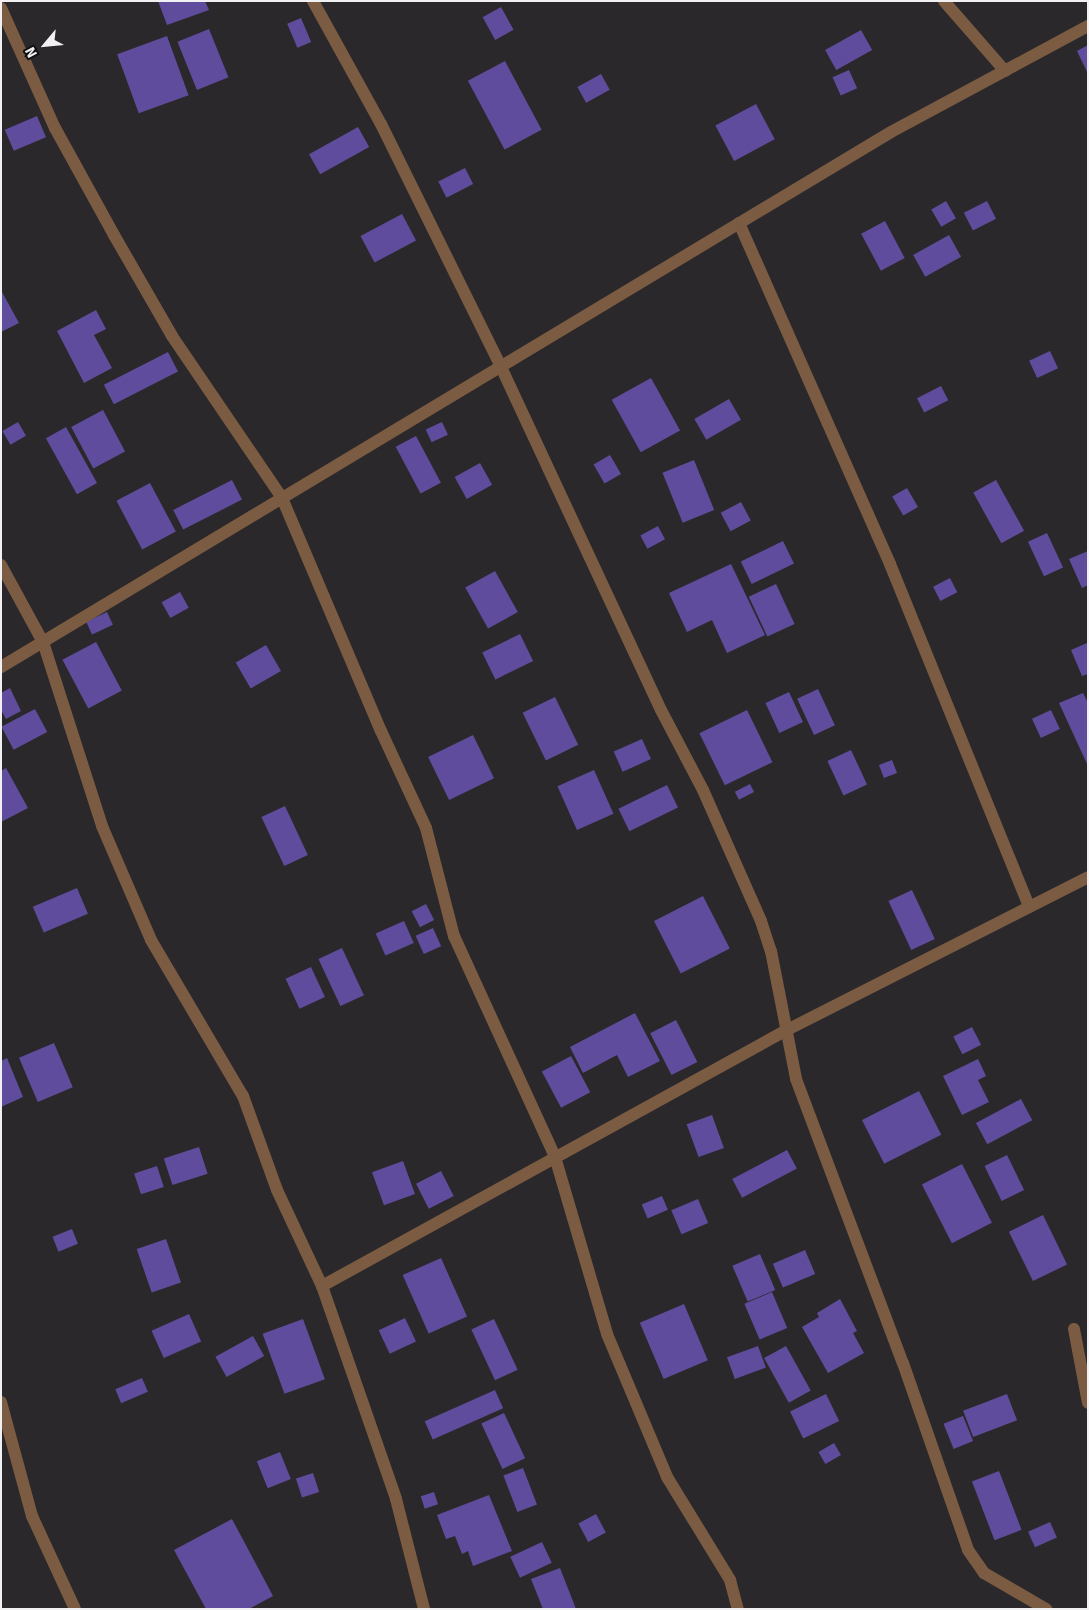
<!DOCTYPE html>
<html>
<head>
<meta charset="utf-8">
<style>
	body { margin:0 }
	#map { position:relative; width:1089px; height:1610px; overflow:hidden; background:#2a282b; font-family:Signika,sans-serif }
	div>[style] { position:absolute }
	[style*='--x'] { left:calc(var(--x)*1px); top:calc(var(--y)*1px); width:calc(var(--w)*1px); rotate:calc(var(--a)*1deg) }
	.building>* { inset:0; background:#604c9c; transform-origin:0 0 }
	.street>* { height:12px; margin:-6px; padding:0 6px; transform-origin:6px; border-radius:6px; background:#7b5b42 }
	span { translate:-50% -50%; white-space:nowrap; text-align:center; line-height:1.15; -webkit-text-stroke:5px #121112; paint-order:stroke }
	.frame { position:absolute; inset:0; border:2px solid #f1f0f2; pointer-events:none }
	.north { position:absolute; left:20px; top:20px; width:50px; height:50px; -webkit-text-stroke:4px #121112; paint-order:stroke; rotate:242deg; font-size:14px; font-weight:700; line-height:20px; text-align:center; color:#f1f0f2 }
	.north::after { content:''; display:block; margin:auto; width:18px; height:22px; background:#f1f0f2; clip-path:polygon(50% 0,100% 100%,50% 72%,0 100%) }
</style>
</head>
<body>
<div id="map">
	<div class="building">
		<div style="clip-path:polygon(158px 1px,205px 1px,209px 10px,167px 25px)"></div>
		<div style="left:501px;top:7px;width:26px;height:21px;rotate:61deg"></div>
		<div style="left:301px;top:18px;width:26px;height:15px;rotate:67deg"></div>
		<div style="left:209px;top:29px;width:52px;height:34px;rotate:68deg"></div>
		<div style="left:861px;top:30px;width:23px;height:41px;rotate:61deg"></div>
		<div style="left:167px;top:36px;width:63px;height:53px;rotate:70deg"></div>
		<div style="clip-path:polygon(1088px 45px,1088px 74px,1077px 51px)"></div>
		<div style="left:505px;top:61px;width:78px;height:42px;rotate:62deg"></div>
		<div style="left:849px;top:70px;width:20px;height:18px;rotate:66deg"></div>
		<div style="left:601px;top:74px;width:18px;height:27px;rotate:61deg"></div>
		<div style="left:756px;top:104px;width:40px;height:46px;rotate:62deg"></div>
		<div style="left:37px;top:116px;width:23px;height:35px;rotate:67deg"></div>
		<div style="left:358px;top:127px;width:23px;height:56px;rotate:61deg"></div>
		<div style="left:465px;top:168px;width:18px;height:30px;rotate:63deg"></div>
		<div style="left:946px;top:201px;width:20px;height:17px;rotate:60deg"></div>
		<div style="left:987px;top:201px;width:20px;height:26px;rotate:63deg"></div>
		<div style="left:402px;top:214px;width:30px;height:47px;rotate:62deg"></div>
		<div style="left:885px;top:221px;width:42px;height:27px;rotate:62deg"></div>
		<div style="left:949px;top:235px;width:25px;height:41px;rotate:61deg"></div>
		<div style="clip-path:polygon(1px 290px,19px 323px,1px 332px)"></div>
		<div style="clip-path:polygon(96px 310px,106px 329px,94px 335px,112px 368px,84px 383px,57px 331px)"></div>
		<div style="left:1050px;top:351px;width:19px;height:23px;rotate:65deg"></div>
		<div style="left:168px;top:352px;width:22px;height:72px;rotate:63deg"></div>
		<div style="left:651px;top:378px;width:60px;height:45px;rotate:61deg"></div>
		<div style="left:941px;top:386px;width:16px;height:27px;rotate:63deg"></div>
		<div style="left:729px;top:399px;width:24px;height:40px;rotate:60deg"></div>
		<div style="left:103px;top:410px;width:47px;height:36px;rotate:62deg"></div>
		<div style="left:18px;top:422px;width:16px;height:18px;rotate:60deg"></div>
		<div style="left:442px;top:422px;width:14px;height:18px;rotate:65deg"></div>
		<div style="left:66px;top:427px;width:64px;height:23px;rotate:61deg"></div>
		<div style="left:416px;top:436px;width:53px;height:23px;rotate:62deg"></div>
		<div style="left:610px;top:455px;width:22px;height:19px;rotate:60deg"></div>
		<div style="left:694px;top:460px;width:54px;height:34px;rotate:68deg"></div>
		<div style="left:480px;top:463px;width:25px;height:29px;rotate:61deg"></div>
		<div style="left:232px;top:480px;width:22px;height:66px;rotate:63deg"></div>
		<div style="left:996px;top:480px;width:58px;height:26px;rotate:61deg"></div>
		<div style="left:150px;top:483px;width:55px;height:38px;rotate:62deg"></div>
		<div style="left:907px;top:488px;width:22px;height:17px;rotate:60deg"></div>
		<div style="left:741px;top:502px;width:21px;height:23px;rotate:62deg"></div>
		<div style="left:658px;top:526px;width:15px;height:20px;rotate:62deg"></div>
		<div style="left:1047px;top:533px;width:38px;height:21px;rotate:65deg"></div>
		<div style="left:783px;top:541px;width:25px;height:47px;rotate:64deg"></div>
		<div style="clip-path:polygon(1088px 551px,1088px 585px,1082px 588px,1069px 559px)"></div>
		<div style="clip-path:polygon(731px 564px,765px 635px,727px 653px,712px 620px,687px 632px,669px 593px)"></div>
		<div style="left:495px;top:571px;width:47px;height:34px;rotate:61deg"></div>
		<div style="left:950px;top:578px;width:16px;height:19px;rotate:63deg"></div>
		<div style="left:776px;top:584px;width:44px;height:30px;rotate:65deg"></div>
		<div style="left:180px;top:592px;width:18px;height:21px;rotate:61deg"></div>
		<div style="left:107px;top:612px;width:14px;height:23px;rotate:65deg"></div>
		<div style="left:520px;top:634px;width:30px;height:42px;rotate:64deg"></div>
		<div style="left:96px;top:642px;width:55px;height:38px;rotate:62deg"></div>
		<div style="clip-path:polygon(1087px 643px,1088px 674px,1082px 676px,1071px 650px)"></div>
		<div style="left:266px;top:645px;width:30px;height:35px;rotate:60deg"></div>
		<div style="clip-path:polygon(10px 688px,21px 711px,6px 719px,1px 710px,1px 693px)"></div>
		<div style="left:818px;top:689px;width:40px;height:23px;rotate:65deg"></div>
		<div style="left:789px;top:692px;width:33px;height:26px;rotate:65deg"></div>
		<div style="clip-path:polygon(1083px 693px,1088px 703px,1088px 766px,1059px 703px)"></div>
		<div style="left:555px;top:697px;width:53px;height:36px;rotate:64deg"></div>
		<div style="left:35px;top:709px;width:26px;height:38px;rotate:62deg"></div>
		<div style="left:747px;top:710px;width:58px;height:53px;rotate:64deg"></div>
		<div style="left:1051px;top:710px;width:21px;height:21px;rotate:65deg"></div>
		<div style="left:473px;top:735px;width:48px;height:50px;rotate:64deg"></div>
		<div style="left:642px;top:739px;width:22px;height:31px;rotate:66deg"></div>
		<div style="left:851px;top:750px;width:38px;height:26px;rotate:65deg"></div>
		<div style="left:892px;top:760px;width:14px;height:14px;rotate:69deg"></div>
		<div style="clip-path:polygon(6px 768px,28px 808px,1px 822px,1px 771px)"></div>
		<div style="left:594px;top:770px;width:48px;height:40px;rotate:66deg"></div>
		<div style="left:750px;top:784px;width:9px;height:17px;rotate:63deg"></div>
		<div style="left:667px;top:785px;width:25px;height:54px;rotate:64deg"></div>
		<div style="left:285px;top:806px;width:54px;height:26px;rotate:65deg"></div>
		<div style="left:77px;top:888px;width:28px;height:48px;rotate:67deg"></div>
		<div style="left:912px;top:890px;width:54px;height:26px;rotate:65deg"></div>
		<div style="left:703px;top:896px;width:59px;height:55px;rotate:63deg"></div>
		<div style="left:426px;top:904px;width:18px;height:16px;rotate:63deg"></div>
		<div style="left:404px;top:921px;width:24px;height:31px;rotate:66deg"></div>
		<div style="left:433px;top:928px;width:20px;height:19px;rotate:66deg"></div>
		<div style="left:342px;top:948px;width:52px;height:26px;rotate:65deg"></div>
		<div style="left:311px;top:967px;width:33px;height:28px;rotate:65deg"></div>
		<div style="clip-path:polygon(635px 1013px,660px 1061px,628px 1077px,617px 1055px,583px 1073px,570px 1047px)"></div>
		<div style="left:676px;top:1020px;width:47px;height:29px;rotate:63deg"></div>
		<div style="left:972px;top:1027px;width:20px;height:21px;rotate:63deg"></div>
		<div style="left:54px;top:1043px;width:48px;height:38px;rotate:67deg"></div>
		<div style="left:571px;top:1056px;width:41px;height:33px;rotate:62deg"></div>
		<div style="clip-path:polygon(7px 1058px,23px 1097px,1px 1107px,1px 1061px)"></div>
		<div style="clip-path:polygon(978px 1059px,986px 1076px,978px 1080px,989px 1102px,962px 1115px,943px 1076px)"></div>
		<div style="left:919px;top:1091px;width:49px;height:64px;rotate:63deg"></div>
		<div style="left:1021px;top:1099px;width:24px;height:51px;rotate:62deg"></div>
		<div style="left:712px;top:1115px;width:35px;height:27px;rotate:70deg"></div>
		<div style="left:199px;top:1147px;width:28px;height:37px;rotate:72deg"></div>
		<div style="left:787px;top:1150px;width:21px;height:62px;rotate:62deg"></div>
		<div style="left:1007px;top:1155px;width:39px;height:25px;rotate:64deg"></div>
		<div style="left:403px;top:1161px;width:35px;height:33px;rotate:70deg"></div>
		<div style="left:962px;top:1164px;width:66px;height:45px;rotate:63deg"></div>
		<div style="left:157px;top:1166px;width:22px;height:24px;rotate:72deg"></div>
		<div style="left:441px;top:1171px;width:28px;height:28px;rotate:63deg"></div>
		<div style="left:662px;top:1196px;width:15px;height:22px;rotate:67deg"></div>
		<div style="left:698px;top:1199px;width:26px;height:29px;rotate:67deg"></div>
		<div style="left:1043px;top:1215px;width:55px;height:38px;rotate:64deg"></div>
		<div style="left:72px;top:1229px;width:16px;height:21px;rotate:68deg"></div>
		<div style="left:166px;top:1239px;width:46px;height:31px;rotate:71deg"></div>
		<div style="left:805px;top:1250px;width:26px;height:35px;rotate:67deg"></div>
		<div style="left:760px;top:1254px;width:39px;height:30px;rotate:67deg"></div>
		<div style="left:441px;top:1258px;width:64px;height:42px;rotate:66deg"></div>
		<div style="left:772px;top:1292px;width:39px;height:30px;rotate:67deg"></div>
		<div style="clip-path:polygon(840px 1299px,857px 1331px,853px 1333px,864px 1353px,828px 1373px,802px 1327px,819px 1317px,817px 1313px)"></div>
		<div style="left:684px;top:1304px;width:61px;height:48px;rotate:67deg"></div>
		<div style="left:189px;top:1314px;width:30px;height:41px;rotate:66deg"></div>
		<div style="left:405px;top:1318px;width:26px;height:29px;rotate:65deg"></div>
		<div style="left:303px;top:1319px;width:64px;height:43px;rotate:70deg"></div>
		<div style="left:494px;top:1319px;width:56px;height:25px;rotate:65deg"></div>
		<div style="left:253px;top:1336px;width:23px;height:43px;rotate:61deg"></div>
		<div style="left:758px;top:1346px;width:23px;height:33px;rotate:70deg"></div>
		<div style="left:786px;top:1346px;width:51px;height:25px;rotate:61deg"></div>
		<div style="left:142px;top:1378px;width:15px;height:29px;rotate:67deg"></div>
		<div style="left:495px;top:1390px;width:20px;height:77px;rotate:66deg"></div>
		<div style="left:826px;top:1394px;width:30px;height:40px;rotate:64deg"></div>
		<div style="left:1007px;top:1394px;width:28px;height:47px;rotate:69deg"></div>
		<div style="left:504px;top:1413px;width:50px;height:25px;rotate:65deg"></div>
		<div style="left:963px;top:1416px;width:27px;height:21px;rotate:68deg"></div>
		<div style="left:834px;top:1443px;width:14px;height:18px;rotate:60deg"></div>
		<div style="left:280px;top:1452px;width:29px;height:25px;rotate:68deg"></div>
		<div style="left:523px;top:1468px;width:39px;height:21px;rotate:69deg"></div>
		<div style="left:999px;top:1471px;width:63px;height:29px;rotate:69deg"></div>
		<div style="left:313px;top:1473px;width:20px;height:18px;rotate:72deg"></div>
		<div style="left:434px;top:1492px;width:13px;height:14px;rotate:72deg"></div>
		<div style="clip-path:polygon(489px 1495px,512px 1551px,473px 1566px,468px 1551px,462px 1554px,455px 1536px,446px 1539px,437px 1515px)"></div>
		<div style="left:596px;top:1514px;width:21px;height:20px;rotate:62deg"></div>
		<div style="clip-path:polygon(232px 1519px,273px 1596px,249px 1609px,206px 1609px,174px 1550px)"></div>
		<div style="left:1050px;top:1522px;width:17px;height:24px;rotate:66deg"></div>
		<div style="left:542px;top:1542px;width:23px;height:35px;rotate:65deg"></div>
		<div style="clip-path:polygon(560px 1568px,576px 1609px,543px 1609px,531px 1579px)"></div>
	</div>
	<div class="street">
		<div style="--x:313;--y:1;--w:141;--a:61.1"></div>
		<div style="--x:381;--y:124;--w:271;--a:63.7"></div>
		<div style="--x:501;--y:367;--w:378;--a:65"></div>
		<div style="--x:661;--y:710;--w:90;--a:62.3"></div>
		<div style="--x:703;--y:790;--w:143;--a:66.1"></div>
		<div style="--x:761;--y:921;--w:32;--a:72"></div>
		<div style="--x:771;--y:951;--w:130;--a:78.9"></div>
		<div style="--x:796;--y:1079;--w:303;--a:69.4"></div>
		<div style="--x:903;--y:1363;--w:198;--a:70.8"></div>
		<div style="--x:968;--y:1550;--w:28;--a:55"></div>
		<div style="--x:984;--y:1573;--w:72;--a:30.1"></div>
		<div style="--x:944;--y:1;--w:93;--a:48.9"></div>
		<div style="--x:1;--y:8;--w:132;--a:65.8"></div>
		<div style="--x:55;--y:128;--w:122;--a:61.1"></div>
		<div style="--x:114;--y:235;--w:116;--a:60.1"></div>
		<div style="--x:172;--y:336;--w:196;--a:55.8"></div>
		<div style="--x:282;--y:498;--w:253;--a:67"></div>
		<div style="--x:381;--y:731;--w:107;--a:65.1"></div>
		<div style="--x:426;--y:828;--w:112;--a:75.5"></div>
		<div style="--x:454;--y:936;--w:243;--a:65.4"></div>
		<div style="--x:555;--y:1157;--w:184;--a:73.6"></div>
		<div style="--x:607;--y:1334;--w:155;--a:67.2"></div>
		<div style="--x:667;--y:1477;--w:121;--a:58.5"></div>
		<div style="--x:730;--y:1580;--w:30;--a:75"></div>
		<div style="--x:739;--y:223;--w:373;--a:66.1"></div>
		<div style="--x:890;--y:564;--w:370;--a:67.9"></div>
		<div style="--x:1;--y:565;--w:88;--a:61.4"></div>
		<div style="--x:43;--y:642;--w:193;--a:72.2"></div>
		<div style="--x:102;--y:826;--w:124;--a:66.7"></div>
		<div style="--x:151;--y:940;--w:181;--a:59.5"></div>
		<div style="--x:243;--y:1096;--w:100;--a:70.1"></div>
		<div style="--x:277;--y:1190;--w:106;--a:64.9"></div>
		<div style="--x:322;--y:1286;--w:225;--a:70.8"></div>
		<div style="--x:396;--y:1499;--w:114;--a:75.7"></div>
		<div style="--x:1;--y:667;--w:1038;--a:-31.01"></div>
		<div style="--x:891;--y:132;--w:224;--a:-28.3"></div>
		<div style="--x:322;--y:1286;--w:529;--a:-28.84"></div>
		<div style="--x:785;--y:1031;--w:340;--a:-26.9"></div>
		<div style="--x:1074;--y:1329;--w:75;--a:79.3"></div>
		<div style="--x:1;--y:1402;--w:118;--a:74.8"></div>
		<div style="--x:32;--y:1516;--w:102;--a:65.2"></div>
	</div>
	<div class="frame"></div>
	<div class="north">N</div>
</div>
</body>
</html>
